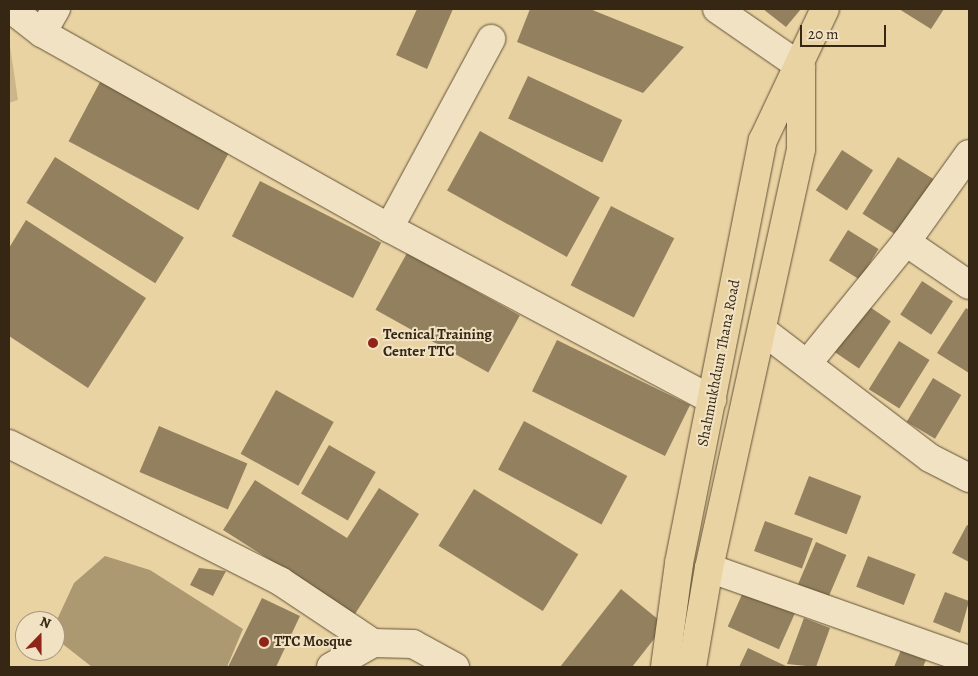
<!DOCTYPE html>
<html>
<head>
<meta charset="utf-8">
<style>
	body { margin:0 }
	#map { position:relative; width:978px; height:676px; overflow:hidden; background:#ead3a3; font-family:Alegreya,serif }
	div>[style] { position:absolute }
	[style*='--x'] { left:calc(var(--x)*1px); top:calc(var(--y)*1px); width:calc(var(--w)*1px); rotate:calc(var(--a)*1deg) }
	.green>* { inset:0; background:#cbb68b }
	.water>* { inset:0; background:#ac9972 }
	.building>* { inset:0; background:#93805e; transform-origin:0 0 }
	.roads { filter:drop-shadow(0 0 1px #625238) drop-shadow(0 0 1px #625238) }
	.minor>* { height:28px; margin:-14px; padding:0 14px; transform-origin:14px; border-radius:14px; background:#f1e2c3 }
	.major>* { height:28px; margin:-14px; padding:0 14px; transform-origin:14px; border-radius:14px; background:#ead3a3 }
	.dots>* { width:14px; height:14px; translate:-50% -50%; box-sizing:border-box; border:2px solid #f1e2c3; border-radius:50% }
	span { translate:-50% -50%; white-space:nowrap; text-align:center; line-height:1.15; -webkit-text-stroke:4px #f1e2c3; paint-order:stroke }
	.poi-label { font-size:15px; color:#352714; font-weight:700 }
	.left { translate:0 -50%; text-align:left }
	.street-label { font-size:15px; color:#352714 }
	.frame { position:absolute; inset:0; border:10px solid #352714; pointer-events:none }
	.north { position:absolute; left:15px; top:611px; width:50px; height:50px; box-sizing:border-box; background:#f1e2c3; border:1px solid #a6977d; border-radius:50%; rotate:22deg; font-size:14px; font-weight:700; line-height:20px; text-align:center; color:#352714 }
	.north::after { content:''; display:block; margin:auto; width:18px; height:22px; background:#8f2418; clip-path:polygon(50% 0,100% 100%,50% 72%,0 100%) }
	.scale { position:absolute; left:800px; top:25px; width:86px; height:22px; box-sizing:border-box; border:2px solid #352714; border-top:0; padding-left:6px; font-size:15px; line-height:18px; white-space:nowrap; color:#352714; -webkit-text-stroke:4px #f1e2c3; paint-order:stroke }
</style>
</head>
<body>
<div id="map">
	<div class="green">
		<div style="clip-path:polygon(9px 39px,18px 100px,9px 103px)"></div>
	</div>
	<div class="water">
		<div style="clip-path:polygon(105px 556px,150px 570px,243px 629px,227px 667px,92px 667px,55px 638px,55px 624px,74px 583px)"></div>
	</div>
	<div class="building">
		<div style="clip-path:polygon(417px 9px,453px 9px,427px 69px,396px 55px)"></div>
		<div style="clip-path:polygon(530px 9px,590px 9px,684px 47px,643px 93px,517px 42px)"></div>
		<div style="clip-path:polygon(763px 9px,801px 9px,786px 27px)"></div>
		<div style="clip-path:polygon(899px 9px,944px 9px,931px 29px)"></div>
		<div style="left:528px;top:76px;width:104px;height:47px;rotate:25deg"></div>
		<div style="left:100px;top:82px;width:147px;height:67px;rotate:28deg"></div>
		<div style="left:480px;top:131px;width:137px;height:68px;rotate:29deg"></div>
		<div style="left:842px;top:150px;width:37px;height:48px;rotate:33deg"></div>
		<div style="left:55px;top:157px;width:152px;height:54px;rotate:32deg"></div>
		<div style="left:898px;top:157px;width:45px;height:67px;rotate:32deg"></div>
		<div style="left:260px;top:181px;width:136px;height:62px;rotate:27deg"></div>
		<div style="left:611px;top:206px;width:71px;height:89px;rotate:27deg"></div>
		<div style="clip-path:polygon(26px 220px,146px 298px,88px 388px,9px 336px,9px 248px)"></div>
		<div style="left:848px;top:230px;width:36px;height:36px;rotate:32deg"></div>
		<div style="left:407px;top:253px;width:129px;height:65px;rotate:29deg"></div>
		<div style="left:922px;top:281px;width:37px;height:40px;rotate:33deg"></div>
		<div style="left:861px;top:301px;width:36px;height:57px;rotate:34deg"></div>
		<div style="clip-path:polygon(966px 308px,969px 310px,969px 373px,937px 353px)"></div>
		<div style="left:557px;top:340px;width:148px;height:57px;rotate:26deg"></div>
		<div style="left:899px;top:341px;width:36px;height:57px;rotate:32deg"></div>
		<div style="left:933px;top:378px;width:33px;height:51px;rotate:31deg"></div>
		<div style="left:276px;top:390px;width:66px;height:73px;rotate:29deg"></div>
		<div style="left:524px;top:421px;width:117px;height:55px;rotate:28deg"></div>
		<div style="left:159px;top:426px;width:96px;height:50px;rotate:23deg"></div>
		<div style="left:329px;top:445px;width:54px;height:56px;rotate:30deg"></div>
		<div style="left:809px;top:476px;width:56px;height:41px;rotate:21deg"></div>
		<div style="clip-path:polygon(255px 480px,347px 538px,379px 488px,419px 514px,355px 614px,223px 530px)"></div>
		<div style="left:474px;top:489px;width:123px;height:67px;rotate:32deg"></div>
		<div style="left:765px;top:521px;width:51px;height:32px;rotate:20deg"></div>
		<div style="clip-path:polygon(967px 525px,969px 526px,969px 562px,952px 553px)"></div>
		<div style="left:816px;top:542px;width:33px;height:52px;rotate:23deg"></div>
		<div style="left:868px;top:556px;width:51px;height:33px;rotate:21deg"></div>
		<div style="clip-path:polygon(199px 568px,226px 571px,213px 596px,190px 585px)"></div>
		<div style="clip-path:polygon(621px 589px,665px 625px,632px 667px,560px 667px)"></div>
		<div style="left:744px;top:590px;width:56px;height:40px;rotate:24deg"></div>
		<div style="clip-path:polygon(945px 592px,969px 601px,960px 633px,933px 622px)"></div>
		<div style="clip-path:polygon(262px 598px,300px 616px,276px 667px,228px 667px)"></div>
		<div style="clip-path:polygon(804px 618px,830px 628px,816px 667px,787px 664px)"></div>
		<div style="clip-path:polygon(748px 648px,788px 667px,739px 667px)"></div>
		<div style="clip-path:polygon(901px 650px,926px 660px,923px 667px,894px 667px)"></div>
	</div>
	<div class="roads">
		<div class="minor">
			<div style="--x:11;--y:9;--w:39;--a:38"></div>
			<div style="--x:42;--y:33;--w:398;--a:29.3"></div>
			<div style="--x:389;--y:228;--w:366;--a:28"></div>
			<div style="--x:717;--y:9;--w:102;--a:34.6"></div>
			<div style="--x:42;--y:33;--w:28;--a:-60"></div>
			<div style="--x:389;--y:228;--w:215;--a:-61.6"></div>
			<div style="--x:906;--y:242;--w:76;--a:34.3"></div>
			<div style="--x:762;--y:330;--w:211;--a:37.3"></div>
			<div style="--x:930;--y:458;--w:44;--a:27.1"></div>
			<div style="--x:807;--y:364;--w:157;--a:-50.9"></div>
			<div style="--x:906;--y:242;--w:108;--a:-54.4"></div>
			<div style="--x:9;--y:444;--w:304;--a:26.8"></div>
			<div style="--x:280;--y:581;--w:112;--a:33.7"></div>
			<div style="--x:709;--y:568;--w:276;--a:19.5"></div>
			<div style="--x:331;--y:667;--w:48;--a:-29.7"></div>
			<div style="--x:373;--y:643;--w:40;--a:1.4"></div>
			<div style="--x:413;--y:644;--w:48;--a:28.7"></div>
		</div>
		<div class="major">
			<div style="--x:665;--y:667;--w:105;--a:-82.3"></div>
			<div style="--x:679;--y:563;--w:431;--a:-78.8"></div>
			<div style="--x:763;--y:140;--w:145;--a:-64.7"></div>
			<div style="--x:692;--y:667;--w:100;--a:-80.3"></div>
			<div style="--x:709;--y:568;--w:429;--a:-77.6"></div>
			<div style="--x:801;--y:149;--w:78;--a:-90"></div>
		</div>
	</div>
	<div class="dots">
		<div style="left:373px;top:343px;background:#8f2418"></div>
		<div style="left:264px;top:642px;background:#8f2418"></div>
	</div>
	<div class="poi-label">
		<span class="left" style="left:383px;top:343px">Tecnical Training<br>Center TTC</span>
		<span class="left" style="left:274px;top:642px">TTC Mosque</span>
	</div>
	<div class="street-label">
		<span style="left:719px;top:363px;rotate:-79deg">Shahmukhdum Thana Road</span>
	</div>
	<div class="frame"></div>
	<div class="north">N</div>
	<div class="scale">20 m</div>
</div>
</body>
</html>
